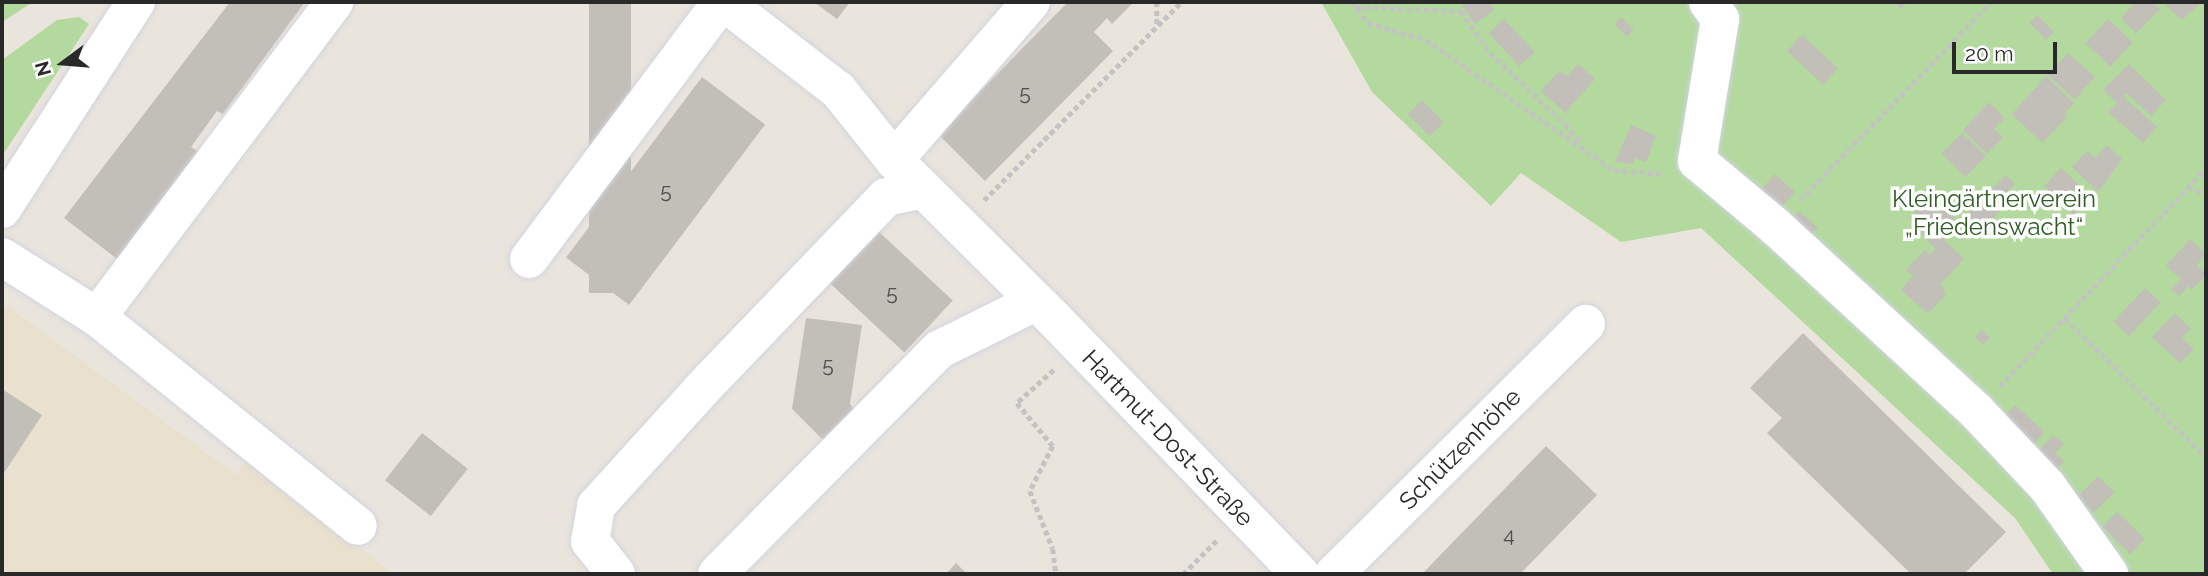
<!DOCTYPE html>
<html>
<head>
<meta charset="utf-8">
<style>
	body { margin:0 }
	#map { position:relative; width:2208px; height:576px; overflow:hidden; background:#e9e4dc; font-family:Raleway,sans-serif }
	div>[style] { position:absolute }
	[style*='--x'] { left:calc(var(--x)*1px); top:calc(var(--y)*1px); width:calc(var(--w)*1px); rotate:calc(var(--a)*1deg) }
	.education>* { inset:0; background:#e9e0ce }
	.green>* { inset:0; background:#b3d99f }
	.building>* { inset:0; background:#c2beb8; transform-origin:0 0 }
	.path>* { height:4.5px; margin-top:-2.25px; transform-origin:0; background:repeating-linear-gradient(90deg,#c3c3c3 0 5px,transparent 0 8.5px) }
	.roads { filter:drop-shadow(0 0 2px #d2d4e0) drop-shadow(0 0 2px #d2d4e0) }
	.minor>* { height:38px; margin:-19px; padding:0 19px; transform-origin:19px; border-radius:19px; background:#fff }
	span { translate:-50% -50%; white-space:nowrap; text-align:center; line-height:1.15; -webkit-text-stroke:7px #fff; paint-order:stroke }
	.number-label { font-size:21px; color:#4f4e4d }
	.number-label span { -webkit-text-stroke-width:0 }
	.park-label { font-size:24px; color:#2e5c22 }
	.street-label { font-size:24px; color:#292929 }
	.frame { position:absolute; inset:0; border:4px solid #292929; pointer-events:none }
	.north { position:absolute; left:28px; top:28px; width:70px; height:70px; -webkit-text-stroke:5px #fff; paint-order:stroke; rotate:254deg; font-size:19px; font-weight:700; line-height:28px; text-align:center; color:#292929 }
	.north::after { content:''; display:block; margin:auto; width:24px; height:32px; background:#292929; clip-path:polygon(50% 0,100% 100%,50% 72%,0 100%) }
	.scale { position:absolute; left:1952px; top:42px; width:105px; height:32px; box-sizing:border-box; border:4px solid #292929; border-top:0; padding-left:9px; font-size:21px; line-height:24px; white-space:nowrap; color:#292929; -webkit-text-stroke:5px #fff; paint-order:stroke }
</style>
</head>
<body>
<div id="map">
	<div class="education">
		<div style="clip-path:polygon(6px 305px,236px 475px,248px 458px,393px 574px,2px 574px,2px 312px)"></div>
	</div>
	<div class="green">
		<div style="clip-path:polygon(2px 2px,33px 2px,2px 22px)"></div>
		<div style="clip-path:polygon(1321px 2px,2206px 2px,2206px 574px,2053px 574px,2015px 518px,1701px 228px,1621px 242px,1521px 173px,1491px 206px,1372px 92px)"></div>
		<div style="clip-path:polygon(79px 17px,89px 24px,2px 156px,2px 60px,57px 20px)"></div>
	</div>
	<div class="building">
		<div style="clip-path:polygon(230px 2px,305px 2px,223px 114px,217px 111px,191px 147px,203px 155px,121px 262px,64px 218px)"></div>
		<div style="left:589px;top:2px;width:42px;height:291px"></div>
		<div style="clip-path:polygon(814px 2px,850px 2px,837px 19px)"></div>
		<div style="clip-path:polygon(1068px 2px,1134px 2px,1112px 24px,1107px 18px,1094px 32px,1113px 51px,985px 181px,938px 134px)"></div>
		<div style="clip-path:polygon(1460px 2px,1489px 2px,1495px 10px,1475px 24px)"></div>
		<div style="clip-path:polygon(1893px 2px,1908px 2px,1901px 9px)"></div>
		<div style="clip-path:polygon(2136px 2px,2152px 2px,2160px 9px,2136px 33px,2121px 18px)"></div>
		<div style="clip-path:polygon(2168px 2px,2202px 2px,2182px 20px,2165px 5px)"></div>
		<div style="left:2037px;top:15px;width:24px;height:11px;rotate:45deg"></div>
		<div style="left:1621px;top:17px;width:18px;height:10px;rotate:45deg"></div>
		<div style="left:1504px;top:19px;width:45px;height:21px;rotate:47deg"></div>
		<div style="left:2108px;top:19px;width:34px;height:33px;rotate:43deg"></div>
		<div style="left:1802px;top:35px;width:49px;height:22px;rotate:43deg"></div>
		<div style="left:2068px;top:53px;width:36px;height:30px;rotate:42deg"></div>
		<div style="clip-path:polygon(1578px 64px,1595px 79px,1565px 113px,1541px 91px,1560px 70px,1567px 76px)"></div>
		<div style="clip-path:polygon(2129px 64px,2166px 100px,2151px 116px,2127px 93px,2123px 96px,2157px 127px,2143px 143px,2108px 112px,2117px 103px,2103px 90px)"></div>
		<div style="clip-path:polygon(2046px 76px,2074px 103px,2064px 114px,2067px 117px,2042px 143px,2012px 114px)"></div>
		<div style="left:702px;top:77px;width:79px;height:226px;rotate:37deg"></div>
		<div style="left:1422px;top:100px;width:31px;height:20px;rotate:45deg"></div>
		<div style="clip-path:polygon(1989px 102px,2005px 118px,1994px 129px,2003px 138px,1987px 154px,1963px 130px)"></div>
		<div style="clip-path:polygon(1631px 125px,1656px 136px,1646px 162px,1635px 158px,1633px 164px,1615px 162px)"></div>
		<div style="left:1962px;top:133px;width:33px;height:29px;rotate:44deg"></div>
		<div style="clip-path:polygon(2107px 145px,2122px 159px,2098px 192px,2072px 167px,2087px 151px,2095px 158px)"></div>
		<div style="left:2061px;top:168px;width:42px;height:25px;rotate:43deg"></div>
		<div style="left:1775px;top:174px;width:27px;height:32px;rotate:42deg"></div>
		<div style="clip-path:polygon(2006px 175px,2015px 184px,2005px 194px,2011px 200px,1980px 232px,1974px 226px,1962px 240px,1953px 231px,1944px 240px,1964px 259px,1941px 284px,1946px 294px,1928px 314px,1901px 290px,1913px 276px,1906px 270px,1925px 250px,1930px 255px,1935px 249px,1909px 218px,1925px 202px,1937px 213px,1943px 207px,1959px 223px)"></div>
		<div style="left:1799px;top:211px;width:25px;height:18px;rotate:42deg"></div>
		<div style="left:876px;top:229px;width:105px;height:71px;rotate:43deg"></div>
		<div style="clip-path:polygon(2190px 239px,2206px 254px,2197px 265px,2206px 274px,2192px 290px,2188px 286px,2179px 296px,2171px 289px,2181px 279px,2166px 266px)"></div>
		<div style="left:2145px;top:288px;width:21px;height:46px;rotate:43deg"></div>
		<div style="clip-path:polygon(2175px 313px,2191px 329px,2182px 338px,2194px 349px,2180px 363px,2152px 337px)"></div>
		<div style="clip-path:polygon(806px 318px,862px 325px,850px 404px,859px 414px,828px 445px,792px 409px)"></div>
		<div style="left:1982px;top:330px;width:11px;height:10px;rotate:45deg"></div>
		<div style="clip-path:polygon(1803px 333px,2006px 532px,1964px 574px,1911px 574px,1767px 433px,1782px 418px,1750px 388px)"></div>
		<div style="clip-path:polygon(2px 389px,42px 415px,2px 476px)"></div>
		<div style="left:2015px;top:405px;width:40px;height:22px;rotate:42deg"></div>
		<div style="left:422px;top:433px;width:58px;height:60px;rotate:38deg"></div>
		<div style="clip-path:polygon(2053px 435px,2064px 444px,2056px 453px,2064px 461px,2056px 470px,2036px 453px)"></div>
		<div style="clip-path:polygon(1546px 446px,1597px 495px,1520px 574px,1422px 574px)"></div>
		<div style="left:2098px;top:476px;width:23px;height:29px;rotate:45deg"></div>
		<div style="left:2117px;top:512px;width:39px;height:21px;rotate:44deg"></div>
		<div style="clip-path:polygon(956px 563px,967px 574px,946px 574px)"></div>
	</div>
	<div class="path">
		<div style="--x:1157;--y:2;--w:23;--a:90"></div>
		<div style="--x:1352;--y:2;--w:26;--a:53"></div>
		<div style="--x:1368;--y:23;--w:60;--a:16.3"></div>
		<div style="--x:1426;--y:40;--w:229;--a:34.7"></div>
		<div style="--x:1614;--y:170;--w:50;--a:4.6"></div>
		<div style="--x:1356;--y:7;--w:105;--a:2.2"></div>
		<div style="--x:1461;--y:11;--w:51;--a:55.4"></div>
		<div style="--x:1490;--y:53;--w:103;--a:43.4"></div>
		<div style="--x:1565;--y:124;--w:25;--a:50"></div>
		<div style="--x:2188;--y:187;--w:19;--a:21"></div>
		<div style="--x:984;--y:200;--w:279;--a:-45.1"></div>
		<div style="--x:1800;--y:200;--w:275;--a:-46"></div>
		<div style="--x:2065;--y:318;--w:198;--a:44.6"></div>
		<div style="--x:1054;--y:370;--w:50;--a:138.3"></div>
		<div style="--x:1017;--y:403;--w:56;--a:50.1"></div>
		<div style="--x:1053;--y:446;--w:51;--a:117.1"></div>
		<div style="--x:1030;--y:491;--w:62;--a:68.4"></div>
		<div style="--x:1053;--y:549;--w:25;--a:83"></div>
		<div style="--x:2000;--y:386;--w:300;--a:-46.6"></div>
		<div style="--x:1183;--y:574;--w:48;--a:-45"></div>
	</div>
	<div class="roads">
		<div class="minor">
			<div style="--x:724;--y:2;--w:144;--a:37.7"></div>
			<div style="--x:838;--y:90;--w:90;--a:51.3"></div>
			<div style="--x:894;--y:160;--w:227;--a:44.8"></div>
			<div style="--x:1055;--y:320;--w:353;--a:46"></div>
			<div style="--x:1708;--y:2;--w:21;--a:55"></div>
			<div style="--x:1720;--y:19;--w:144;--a:99.2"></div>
			<div style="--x:1697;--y:161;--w:102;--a:39.8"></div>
			<div style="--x:1775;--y:226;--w:273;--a:42.6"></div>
			<div style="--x:1976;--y:411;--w:103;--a:46.6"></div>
			<div style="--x:2047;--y:486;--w:108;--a:54.8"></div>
			<div style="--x:894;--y:160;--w:209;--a:-49.1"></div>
			<div style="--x:2;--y:209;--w:247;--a:-57.1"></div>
			<div style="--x:2;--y:257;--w:112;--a:32.3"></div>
			<div style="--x:97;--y:317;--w:334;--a:38.7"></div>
			<div style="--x:529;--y:259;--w:321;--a:-53.2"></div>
			<div style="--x:97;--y:317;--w:394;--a:-53"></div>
			<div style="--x:616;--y:574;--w:42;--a:-128.2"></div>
			<div style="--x:590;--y:541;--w:36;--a:-80"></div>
			<div style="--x:596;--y:506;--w:156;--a:-47.8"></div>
			<div style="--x:701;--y:390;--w:267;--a:-46.2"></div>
			<div style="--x:886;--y:197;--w:38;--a:-12"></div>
			<div style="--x:717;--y:574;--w:317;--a:-45.3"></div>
			<div style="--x:940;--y:349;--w:106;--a:-26.3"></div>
			<div style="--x:1334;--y:574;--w:355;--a:-44.8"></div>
		</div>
	</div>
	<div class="number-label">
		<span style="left:1025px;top:93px">5</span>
		<span style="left:666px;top:191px">5</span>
		<span style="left:892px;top:293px">5</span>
		<span style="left:828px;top:365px">5</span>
		<span style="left:1509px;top:535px">4</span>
	</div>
	<div class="park-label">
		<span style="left:1994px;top:213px">Kleingärtnerverein<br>„Friedenswacht“</span>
	</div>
	<div class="street-label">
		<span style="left:1168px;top:438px;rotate:46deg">Hartmut-Dost-Straße</span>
		<span style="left:1460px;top:449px;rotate:-45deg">Schützenhöhe</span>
	</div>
	<div class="frame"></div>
	<div class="north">N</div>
	<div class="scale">20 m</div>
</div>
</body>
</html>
